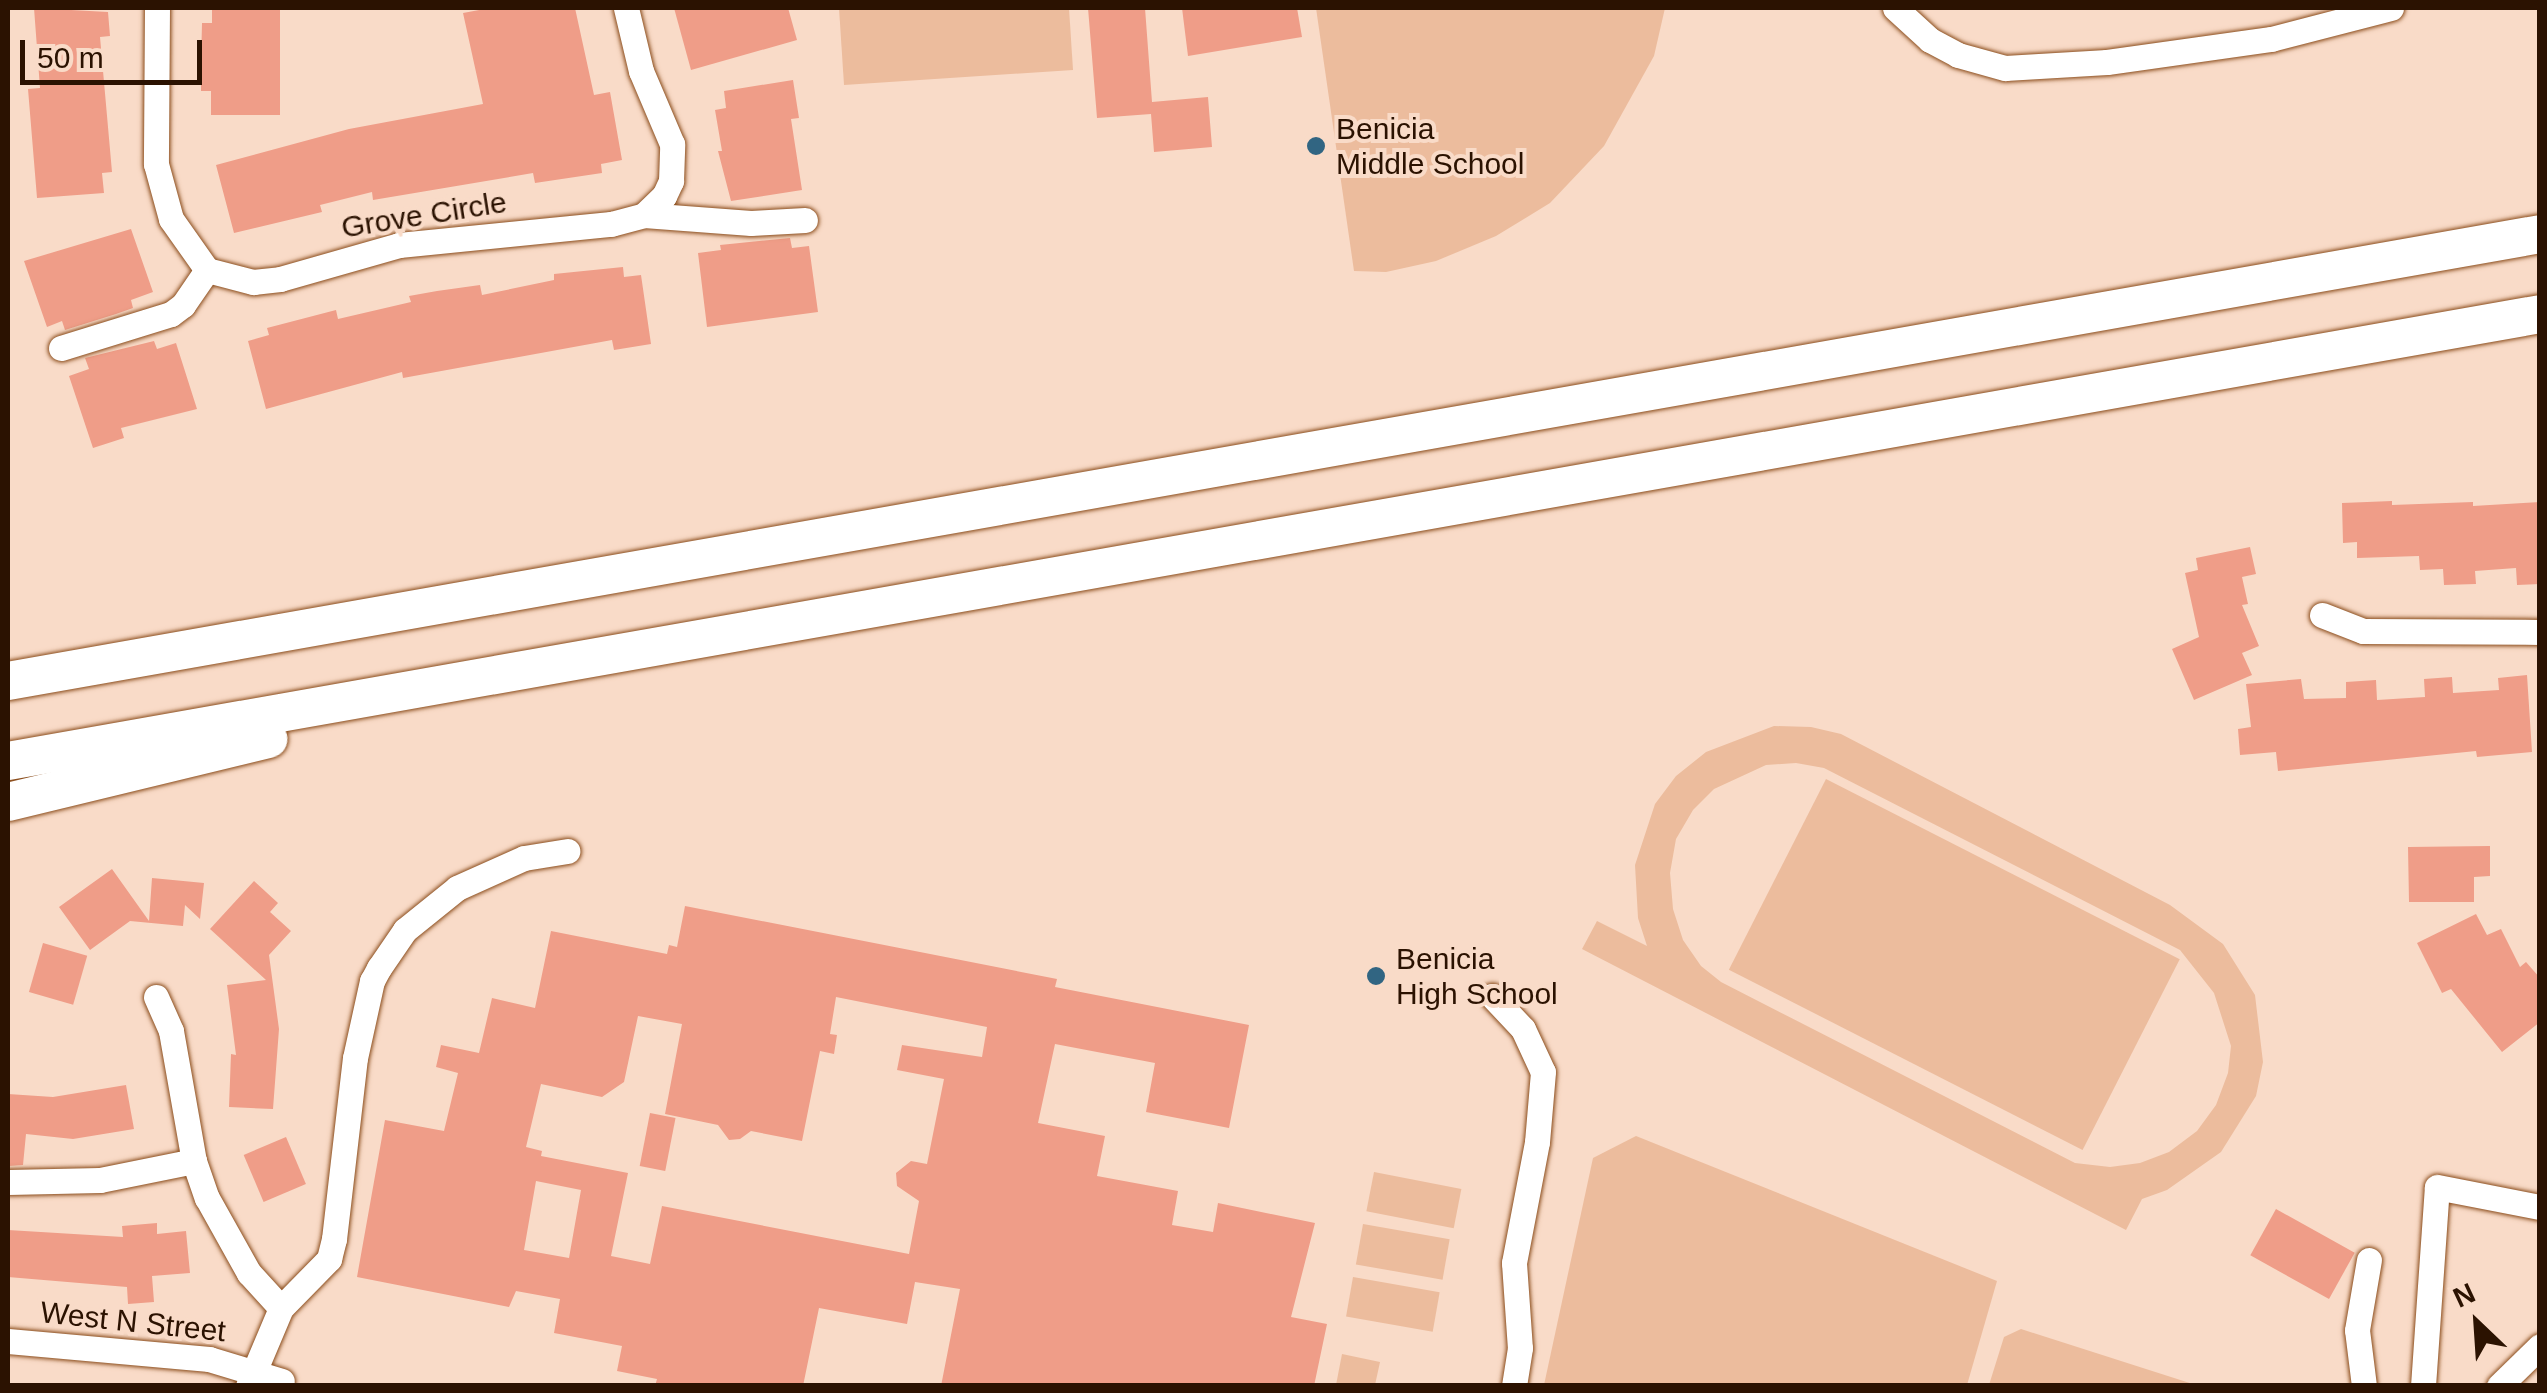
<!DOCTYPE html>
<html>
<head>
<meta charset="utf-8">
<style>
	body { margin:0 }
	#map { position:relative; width:2547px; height:1393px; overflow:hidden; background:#f9dbc8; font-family:Arial,sans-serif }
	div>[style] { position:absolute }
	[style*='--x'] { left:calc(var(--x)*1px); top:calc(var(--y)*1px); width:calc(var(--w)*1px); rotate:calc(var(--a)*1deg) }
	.green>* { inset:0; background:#ecbc9d; transform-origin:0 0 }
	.building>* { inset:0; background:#ef9d88; transform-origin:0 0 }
	.roads { filter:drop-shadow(0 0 2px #8b4d1c) drop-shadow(0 0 2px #8b4d1c) }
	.minor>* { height:25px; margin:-12.5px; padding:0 12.5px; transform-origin:12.5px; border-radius:12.5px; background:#fff }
	.highway>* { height:38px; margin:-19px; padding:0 19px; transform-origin:19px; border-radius:19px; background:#fff }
	.dots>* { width:28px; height:28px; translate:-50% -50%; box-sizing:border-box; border:5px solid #f9dbc8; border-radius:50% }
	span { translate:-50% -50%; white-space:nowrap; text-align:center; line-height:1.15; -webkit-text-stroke:8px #f9dbc8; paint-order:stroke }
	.poi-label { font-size:30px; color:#2b1201 }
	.left { translate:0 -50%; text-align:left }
	.street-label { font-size:30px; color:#2b1201 }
	.frame { position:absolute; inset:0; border:10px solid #2b1201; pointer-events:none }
	.north { position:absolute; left:2427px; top:1273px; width:100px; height:100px; -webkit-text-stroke:8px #f9dbc8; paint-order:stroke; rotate:335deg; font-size:28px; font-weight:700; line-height:40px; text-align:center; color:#2b1201 }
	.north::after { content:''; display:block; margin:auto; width:35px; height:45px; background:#2b1201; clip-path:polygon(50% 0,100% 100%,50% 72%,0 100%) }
	.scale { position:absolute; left:20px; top:40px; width:182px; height:45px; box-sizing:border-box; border:5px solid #2b1201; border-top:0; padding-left:12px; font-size:30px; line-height:35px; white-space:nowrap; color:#2b1201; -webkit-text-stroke:8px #f9dbc8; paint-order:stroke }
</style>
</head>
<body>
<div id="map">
	<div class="green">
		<div style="clip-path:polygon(839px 8px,1069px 8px,1073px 70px,844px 85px)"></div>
		<div style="clip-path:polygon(1316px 8px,1665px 8px,1654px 56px,1604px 146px,1550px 203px,1496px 236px,1436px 261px,1386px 272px,1354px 271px)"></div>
		<div style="clip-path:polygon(evenodd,1774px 726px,1811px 727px,1841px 734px,2170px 905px,2223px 944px,2255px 995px,2263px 1062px,2256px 1096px,2221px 1152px,2167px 1190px,2142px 1199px,2126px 1230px,1582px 949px,1597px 921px,1647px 946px,1638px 918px,1635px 865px,1655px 804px,1676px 776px,1706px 752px,1774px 726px,1796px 763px,1824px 768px,2180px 950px,2214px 993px,2231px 1046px,2228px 1073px,2216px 1105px,2197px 1131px,2169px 1152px,2140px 1163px,2110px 1167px,2075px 1163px,1721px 982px,1701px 966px,1683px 940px,1673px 909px,1670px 873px,1676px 839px,1693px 810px,1714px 789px,1766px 765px,1796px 763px)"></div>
		<div style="left:1826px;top:779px;width:397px;height:214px;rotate:27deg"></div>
		<div style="clip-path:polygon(1636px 1136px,1997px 1281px,1967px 1385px,1544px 1385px,1593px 1158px)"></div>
		<div style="left:1374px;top:1172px;width:89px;height:40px;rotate:11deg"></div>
		<div style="left:1363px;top:1224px;width:88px;height:41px;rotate:10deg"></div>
		<div style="left:1353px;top:1277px;width:88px;height:40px;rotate:10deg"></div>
		<div style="clip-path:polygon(2021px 1329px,2196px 1385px,1989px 1385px,2004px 1337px)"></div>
		<div style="clip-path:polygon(1342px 1354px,1380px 1362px,1375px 1385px,1336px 1385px)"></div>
	</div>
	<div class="building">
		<div style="clip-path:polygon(34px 8px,108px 12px,110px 36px,100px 37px,112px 172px,102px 173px,104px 193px,37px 198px,28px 89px,40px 88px)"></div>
		<div style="clip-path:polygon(212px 8px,280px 8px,280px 115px,211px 115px,211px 91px,201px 91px,201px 65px,202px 23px,212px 23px)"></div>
		<div style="clip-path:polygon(490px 8px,575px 8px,594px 95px,610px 92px,622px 160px,601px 164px,602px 173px,535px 183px,533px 173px,373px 200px,372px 192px,320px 205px,322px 212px,234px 233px,216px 165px,349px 129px,483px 104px,463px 13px)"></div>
		<div style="clip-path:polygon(674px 8px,788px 8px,797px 40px,691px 70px)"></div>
		<div style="clip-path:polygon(1088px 8px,1145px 8px,1152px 102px,1208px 97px,1212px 147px,1154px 152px,1151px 114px,1097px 118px)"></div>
		<div style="clip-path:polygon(1182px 8px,1297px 8px,1302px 37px,1188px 56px)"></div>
		<div style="clip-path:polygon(793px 80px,799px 118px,791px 119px,802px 190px,731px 201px,718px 151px,722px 151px,715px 110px,726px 108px,724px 91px)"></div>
		<div style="clip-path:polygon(131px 229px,153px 292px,131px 300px,133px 308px,116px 314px,65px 330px,62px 321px,47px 327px,24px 261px)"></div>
		<div style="clip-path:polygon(790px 238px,792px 248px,809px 246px,818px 312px,707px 327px,698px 253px,721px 250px,720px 245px)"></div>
		<div style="clip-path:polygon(623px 267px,624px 277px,641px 275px,651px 344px,614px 350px,612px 340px,403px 378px,402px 372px,266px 409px,248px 341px,269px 335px,267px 328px,336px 310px,338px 319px,411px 302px,409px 296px,437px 291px,480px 285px,482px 295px,554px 280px,554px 274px)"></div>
		<div style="clip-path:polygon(154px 341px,157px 349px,176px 343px,197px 409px,121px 428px,124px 438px,93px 448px,69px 376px,89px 369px,85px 358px)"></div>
		<div style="clip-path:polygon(2392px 501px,2392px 505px,2473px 502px,2473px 506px,2540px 502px,2540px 584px,2517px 585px,2516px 568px,2475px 571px,2476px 584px,2444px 585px,2443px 569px,2420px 570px,2419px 556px,2357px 558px,2357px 542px,2343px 543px,2342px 503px)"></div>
		<div style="clip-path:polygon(2250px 547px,2256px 574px,2242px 577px,2248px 604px,2242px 605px,2259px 646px,2242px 653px,2252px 675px,2194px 700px,2172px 649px,2199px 637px,2185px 573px,2198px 570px,2196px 558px)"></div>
		<div style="clip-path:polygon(2527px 675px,2532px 752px,2477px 757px,2476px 751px,2278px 771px,2276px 752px,2240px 755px,2238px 729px,2251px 727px,2246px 684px,2301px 679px,2304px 699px,2346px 698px,2346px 682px,2376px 680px,2377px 700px,2425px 697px,2424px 679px,2452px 677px,2453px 693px,2499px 690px,2498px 678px)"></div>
		<div style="clip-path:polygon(2490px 846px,2490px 876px,2474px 877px,2474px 902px,2409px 902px,2408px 847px)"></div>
		<div style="clip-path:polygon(112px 869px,149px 921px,152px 878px,204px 883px,200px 919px,185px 905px,183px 926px,130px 921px,90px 950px,59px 907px)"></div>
		<div style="clip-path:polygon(254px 881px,278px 903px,270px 912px,291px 931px,269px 955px,279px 1029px,273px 1109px,229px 1107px,231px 1054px,236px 1055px,227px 985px,266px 980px,210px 929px)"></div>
		<div style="clip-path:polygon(evenodd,685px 906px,1057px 979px,1055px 987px,1249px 1025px,1229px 1128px,1146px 1112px,1155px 1063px,1055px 1044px,1038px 1123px,1105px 1136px,1097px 1176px,1178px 1191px,1172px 1225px,1213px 1232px,1218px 1203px,1315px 1223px,1291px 1317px,1327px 1324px,1314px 1386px,941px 1386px,960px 1289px,915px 1282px,907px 1324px,819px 1308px,803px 1386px,655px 1386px,657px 1379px,617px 1371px,622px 1346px,554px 1333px,560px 1299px,516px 1291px,509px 1307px,357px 1277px,385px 1120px,444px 1131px,458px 1073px,436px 1067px,441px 1045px,479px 1053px,492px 998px,535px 1008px,551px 931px,667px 954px,669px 945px,677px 947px,685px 906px,836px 997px,987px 1027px,982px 1057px,902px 1045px,897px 1070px,944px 1079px,927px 1164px,911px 1161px,896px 1173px,897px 1186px,919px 1201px,909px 1254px,662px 1206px,650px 1264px,611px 1256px,628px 1173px,541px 1156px,542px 1151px,526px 1147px,541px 1084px,602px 1097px,624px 1082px,638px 1016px,682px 1024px,665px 1114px,718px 1125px,729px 1140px,740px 1139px,751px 1131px,802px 1141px,820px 1051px,834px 1054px,837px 1035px,830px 1034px,836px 997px,685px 906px,536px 1181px,581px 1190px,569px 1258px,524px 1250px,536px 1181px)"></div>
		<div style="clip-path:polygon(2476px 914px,2487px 935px,2501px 929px,2520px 967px,2526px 962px,2540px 978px,2540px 1022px,2502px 1052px,2451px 989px,2442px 993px,2417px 943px)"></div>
		<div style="left:43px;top:943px;width:46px;height:51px;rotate:16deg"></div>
		<div style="clip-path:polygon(126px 1085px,134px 1129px,73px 1139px,26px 1134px,23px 1165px,8px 1166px,8px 1094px,53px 1097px)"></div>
		<div style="left:650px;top:1113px;width:26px;height:54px;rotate:11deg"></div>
		<div style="left:286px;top:1137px;width:51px;height:46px;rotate:67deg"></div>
		<div style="left:2276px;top:1209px;width:90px;height:53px;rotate:29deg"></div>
		<div style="clip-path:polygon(157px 1223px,157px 1234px,186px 1231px,190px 1273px,152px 1276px,154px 1302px,128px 1304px,127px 1287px,8px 1277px,8px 1230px,123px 1237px,122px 1226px)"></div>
	</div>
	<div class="roads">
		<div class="minor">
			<div style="--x:157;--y:8;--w:156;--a:90.4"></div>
			<div style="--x:156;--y:164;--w:57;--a:74.7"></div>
			<div style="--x:171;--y:219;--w:62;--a:54.8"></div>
			<div style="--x:207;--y:270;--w:48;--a:14.6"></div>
			<div style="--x:253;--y:282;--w:27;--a:-6"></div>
			<div style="--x:280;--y:279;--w:124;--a:-15.9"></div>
			<div style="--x:399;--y:245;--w:213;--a:-5.7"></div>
			<div style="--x:611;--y:224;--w:34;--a:-15"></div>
			<div style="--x:644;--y:215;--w:28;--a:-44"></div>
			<div style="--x:664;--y:196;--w:17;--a:-65"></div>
			<div style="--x:671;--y:181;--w:37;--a:-88"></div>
			<div style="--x:672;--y:144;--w:79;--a:-113"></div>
			<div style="--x:641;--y:71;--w:65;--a:-103.4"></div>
			<div style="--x:1895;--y:8;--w:47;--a:42.4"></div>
			<div style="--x:1930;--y:40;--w:32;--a:28"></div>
			<div style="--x:1958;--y:55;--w:49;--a:15.5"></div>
			<div style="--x:2005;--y:68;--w:102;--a:-3.4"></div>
			<div style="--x:2107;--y:62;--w:166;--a:-8"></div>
			<div style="--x:2271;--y:39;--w:124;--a:-14.5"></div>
			<div style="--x:644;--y:215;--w:107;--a:4.3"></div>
			<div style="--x:751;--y:223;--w:54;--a:-3.2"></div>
			<div style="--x:61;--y:348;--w:115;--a:-17.2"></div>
			<div style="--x:171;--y:314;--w:15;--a:-37"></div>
			<div style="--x:183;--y:305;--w:42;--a:-55.6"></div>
			<div style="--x:2322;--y:615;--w:44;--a:21.3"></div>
			<div style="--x:2363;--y:631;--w:177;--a:0.3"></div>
			<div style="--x:1492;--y:996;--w:45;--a:46.8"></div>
			<div style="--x:1523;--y:1029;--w:47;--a:65.1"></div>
			<div style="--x:1543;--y:1072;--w:70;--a:94.9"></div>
			<div style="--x:1537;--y:1142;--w:123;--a:100.8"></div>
			<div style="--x:1514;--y:1263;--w:85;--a:86"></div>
			<div style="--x:1520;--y:1348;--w:38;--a:99"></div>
			<div style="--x:156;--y:997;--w:37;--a:66"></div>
			<div style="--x:171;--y:1031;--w:132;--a:80"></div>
			<div style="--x:194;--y:1161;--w:39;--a:71"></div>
			<div style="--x:207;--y:1198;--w:86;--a:60.8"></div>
			<div style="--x:249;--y:1273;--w:47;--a:47.6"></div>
			<div style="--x:281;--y:1308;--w:85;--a:112.9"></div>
			<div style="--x:8;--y:1182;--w:92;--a:-1.2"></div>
			<div style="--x:100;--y:1180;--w:96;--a:-11.4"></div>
			<div style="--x:281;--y:1308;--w:69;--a:-45.6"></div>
			<div style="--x:329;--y:1259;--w:21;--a:-76"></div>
			<div style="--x:334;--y:1239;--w:182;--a:-83.4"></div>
			<div style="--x:355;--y:1058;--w:79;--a:-77.6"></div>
			<div style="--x:372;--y:981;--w:15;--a:-62"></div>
			<div style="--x:379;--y:968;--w:46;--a:-55.6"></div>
			<div style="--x:405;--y:930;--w:67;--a:-38.9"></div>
			<div style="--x:457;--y:888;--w:73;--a:-24.1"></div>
			<div style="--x:524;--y:858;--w:44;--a:-9.2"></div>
			<div style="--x:8;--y:1341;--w:202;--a:5.1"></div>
			<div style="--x:209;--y:1359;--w:76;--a:16.8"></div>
			<div style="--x:2364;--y:1386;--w:56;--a:-97.1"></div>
			<div style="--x:2357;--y:1330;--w:71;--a:-80.3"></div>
			<div style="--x:2423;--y:1386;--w:199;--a:-86"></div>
			<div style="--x:2437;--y:1187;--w:105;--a:11"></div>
			<div style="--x:2499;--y:1386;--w:57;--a:-44.3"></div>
		</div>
		<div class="highway">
			<div style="--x:8;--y:681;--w:2571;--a:-10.01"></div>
			<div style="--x:8;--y:761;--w:2571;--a:-10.01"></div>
			<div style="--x:8;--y:802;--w:268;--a:-13.6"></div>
		</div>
	</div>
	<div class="dots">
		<div style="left:1316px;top:146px;background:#316582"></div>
		<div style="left:1376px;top:976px;background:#316582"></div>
	</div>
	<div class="poi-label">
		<span class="left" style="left:1336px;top:146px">Benicia<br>Middle School</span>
		<span class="left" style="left:1396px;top:976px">Benicia<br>High School</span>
	</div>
	<div class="street-label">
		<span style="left:424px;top:215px;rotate:-9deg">Grove Circle</span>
		<span style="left:133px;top:1322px;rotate:6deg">West N Street</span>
	</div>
	<div class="frame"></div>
	<div class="north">N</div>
	<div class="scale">50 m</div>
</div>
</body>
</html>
